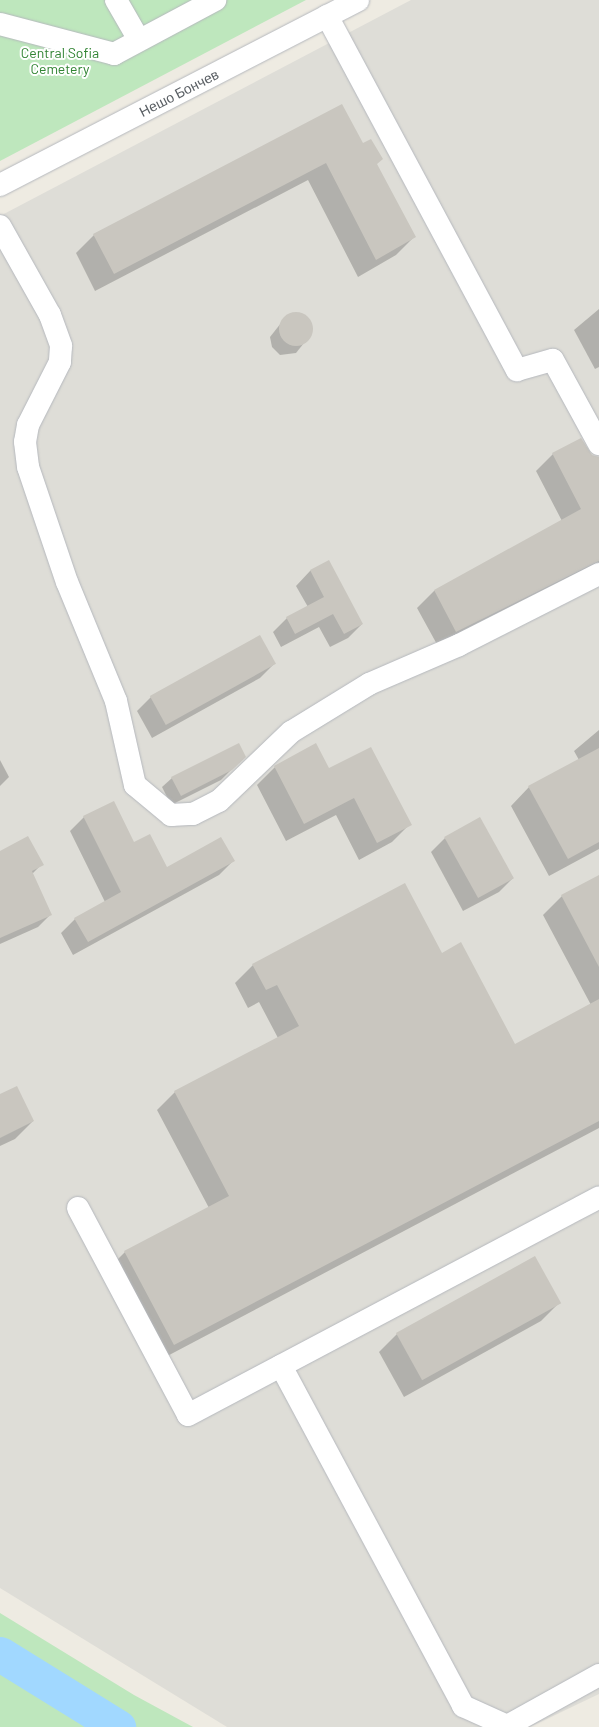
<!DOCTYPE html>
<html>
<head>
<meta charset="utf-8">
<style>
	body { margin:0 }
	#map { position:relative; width:599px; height:1727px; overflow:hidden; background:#eeebe2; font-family:Barlow,sans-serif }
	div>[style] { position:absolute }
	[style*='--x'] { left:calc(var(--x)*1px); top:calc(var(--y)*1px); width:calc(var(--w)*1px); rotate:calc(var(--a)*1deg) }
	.industrial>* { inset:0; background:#deddd7 }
	.green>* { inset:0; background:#bee7bd }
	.shadow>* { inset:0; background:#0003 }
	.river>* { height:35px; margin:-17.5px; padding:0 17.5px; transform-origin:17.5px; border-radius:17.5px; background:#a1d8ff }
	.building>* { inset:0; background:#c9c6bf; transform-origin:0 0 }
	.round { border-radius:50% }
	.roads { filter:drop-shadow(0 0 1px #b5b8bd) drop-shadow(0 0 1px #b5b8bd) }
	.minor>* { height:22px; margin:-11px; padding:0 11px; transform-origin:11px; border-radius:11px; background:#fff }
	span { translate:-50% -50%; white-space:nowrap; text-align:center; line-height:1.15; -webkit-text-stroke:4px #fff; paint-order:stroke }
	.park-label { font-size:14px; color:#318433 }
	.street-label { font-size:14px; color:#5a5f64 }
</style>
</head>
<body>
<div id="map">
	<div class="industrial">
		<div style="clip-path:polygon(411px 0,599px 0,599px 1694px,530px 1727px,227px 1727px,0 1588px,0 216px)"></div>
	</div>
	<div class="green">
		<div style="clip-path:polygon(0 0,306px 0,0 161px)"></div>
		<div style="clip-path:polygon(0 1613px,134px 1695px,193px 1727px,0 1727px)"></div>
	</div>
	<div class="shadow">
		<div style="clip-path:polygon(341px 106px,414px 237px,396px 255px,358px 277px,308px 180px,95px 291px,76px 253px,94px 235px)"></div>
		<div style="clip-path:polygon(599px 309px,599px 367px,595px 369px,574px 330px)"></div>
		<div style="clip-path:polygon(300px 314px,308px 318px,312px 333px,296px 353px,280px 355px,272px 347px,270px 337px,285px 318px)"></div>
		<div style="clip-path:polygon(553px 454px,599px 459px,599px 567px,439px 648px,417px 608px,434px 591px,562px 521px,536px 471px)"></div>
		<div style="clip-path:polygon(329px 562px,362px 624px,348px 638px,330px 647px,319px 627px,281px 647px,273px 632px,287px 618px,308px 607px,296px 586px,310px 571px)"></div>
		<div style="clip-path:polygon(274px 664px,260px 678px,152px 738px,137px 711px,151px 697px)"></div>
		<div style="clip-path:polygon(599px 730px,599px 849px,549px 876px,511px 806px,529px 787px,579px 760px,574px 751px)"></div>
		<div style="clip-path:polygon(245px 756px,221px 780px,171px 805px,162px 787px,172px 778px)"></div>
		<div style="clip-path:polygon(0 760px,9px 777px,0 786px)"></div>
		<div style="clip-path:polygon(275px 767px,328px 770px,410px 824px,392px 842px,359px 860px,336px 815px,286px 841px,257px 785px)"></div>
		<div style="clip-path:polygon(84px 817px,133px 844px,166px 868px,233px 861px,219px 875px,73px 955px,61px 933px,75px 919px,105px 902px,70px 831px)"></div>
		<div style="clip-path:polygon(445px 838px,513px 878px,499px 892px,463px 911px,431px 852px)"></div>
		<div style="clip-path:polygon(0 853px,42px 864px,32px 874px,50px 915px,38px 927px,0 944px)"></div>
		<div style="clip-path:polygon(599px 877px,599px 1128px,156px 1362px,107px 1270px,125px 1252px,209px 1208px,157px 1110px,175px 1092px,278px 1038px,259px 1002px,248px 1008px,235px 983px,253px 965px,441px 954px,515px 1045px,591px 1005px,543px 915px,562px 896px)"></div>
		<div style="clip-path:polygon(0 1095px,33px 1121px,15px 1139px,0 1146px)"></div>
		<div style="clip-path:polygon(534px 1258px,559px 1303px,541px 1321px,404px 1397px,379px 1352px,397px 1334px)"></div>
	</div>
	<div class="river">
		<div style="--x:0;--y:1654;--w:139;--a:31.7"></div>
	</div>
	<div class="building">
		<div style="clip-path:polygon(342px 104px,363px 143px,371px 139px,383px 159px,377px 164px,416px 237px,376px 260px,326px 163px,114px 274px,93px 234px)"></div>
		<div class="round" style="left:279px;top:312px;width:34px;height:34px"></div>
		<div style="clip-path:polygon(581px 438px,592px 455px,599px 457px,599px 561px,456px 632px,434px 590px,581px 509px,552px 453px)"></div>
		<div style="clip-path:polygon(329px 560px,363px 624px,344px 634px,333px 614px,295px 634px,286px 617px,324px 597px,310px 570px)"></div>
		<div style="left:260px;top:635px;width:33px;height:126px;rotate:61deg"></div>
		<div style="clip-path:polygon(239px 743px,246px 757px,232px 770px,181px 796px,171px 777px)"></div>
		<div style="clip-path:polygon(316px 743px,329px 768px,371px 747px,412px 825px,377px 843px,354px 798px,304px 824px,274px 766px)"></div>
		<div style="clip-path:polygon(599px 748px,599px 842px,568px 859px,528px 786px)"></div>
		<div style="clip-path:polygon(114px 801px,134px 842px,150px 834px,167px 867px,221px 837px,235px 861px,88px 942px,74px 918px,121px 892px,83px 816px)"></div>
		<div style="left:480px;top:817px;width:70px;height:41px;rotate:61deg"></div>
		<div style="clip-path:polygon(28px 836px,44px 865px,32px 871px,52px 915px,0 938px,0 851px)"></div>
		<div style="clip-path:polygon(599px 875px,599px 967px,561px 895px)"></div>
		<div style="clip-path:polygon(405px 883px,442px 953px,461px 942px,515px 1044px,599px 999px,599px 1121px,174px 1345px,124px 1251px,229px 1196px,174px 1091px,299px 1026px,277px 985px,266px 990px,252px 964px)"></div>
		<div style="clip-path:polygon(17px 1086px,34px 1121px,0 1138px,0 1094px)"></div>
		<div style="left:535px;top:1256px;width:54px;height:159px;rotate:61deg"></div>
	</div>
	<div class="roads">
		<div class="minor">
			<div style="--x:116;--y:0;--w:46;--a:60.1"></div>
			<div style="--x:327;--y:16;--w:402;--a:61.8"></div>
			<div style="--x:517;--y:370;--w:37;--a:-16"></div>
			<div style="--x:553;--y:360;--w:96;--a:61.3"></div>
			<div style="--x:0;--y:24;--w:118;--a:14.7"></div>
			<div style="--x:114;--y:54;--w:115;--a:-28.1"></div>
			<div style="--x:0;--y:185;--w:403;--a:-27.3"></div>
			<div style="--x:0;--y:226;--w:102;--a:60.7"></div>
			<div style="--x:50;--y:315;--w:33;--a:70"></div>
			<div style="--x:61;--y:346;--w:16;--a:94"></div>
			<div style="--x:60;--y:362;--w:71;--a:116.9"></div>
			<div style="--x:28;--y:425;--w:17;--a:100"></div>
			<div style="--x:25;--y:442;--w:25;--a:83"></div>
			<div style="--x:28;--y:467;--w:121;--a:71.3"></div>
			<div style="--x:67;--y:582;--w:129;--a:67.6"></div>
			<div style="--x:116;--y:701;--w:86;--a:77.3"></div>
			<div style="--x:135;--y:785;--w:47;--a:39.8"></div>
			<div style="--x:171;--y:815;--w:22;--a:-3"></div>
			<div style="--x:193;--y:814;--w:29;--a:-27"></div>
			<div style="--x:219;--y:801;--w:100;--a:-43.8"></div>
			<div style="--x:291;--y:732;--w:92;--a:-31.6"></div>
			<div style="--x:369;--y:684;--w:98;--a:-23.4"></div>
			<div style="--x:459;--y:645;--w:157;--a:-26.9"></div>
			<div style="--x:78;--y:1208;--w:234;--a:62"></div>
			<div style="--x:188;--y:1415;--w:465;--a:-27.9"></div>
			<div style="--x:281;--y:1366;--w:386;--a:61.8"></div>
			<div style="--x:463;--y:1706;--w:48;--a:24.4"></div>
			<div style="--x:507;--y:1726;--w:105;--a:-29"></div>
		</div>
	</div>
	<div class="park-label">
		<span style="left:60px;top:61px">Central Sofia<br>Cemetery</span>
	</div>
	<div class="street-label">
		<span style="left:179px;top:93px;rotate:-27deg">Нешо Бончев</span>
	</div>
</div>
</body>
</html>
